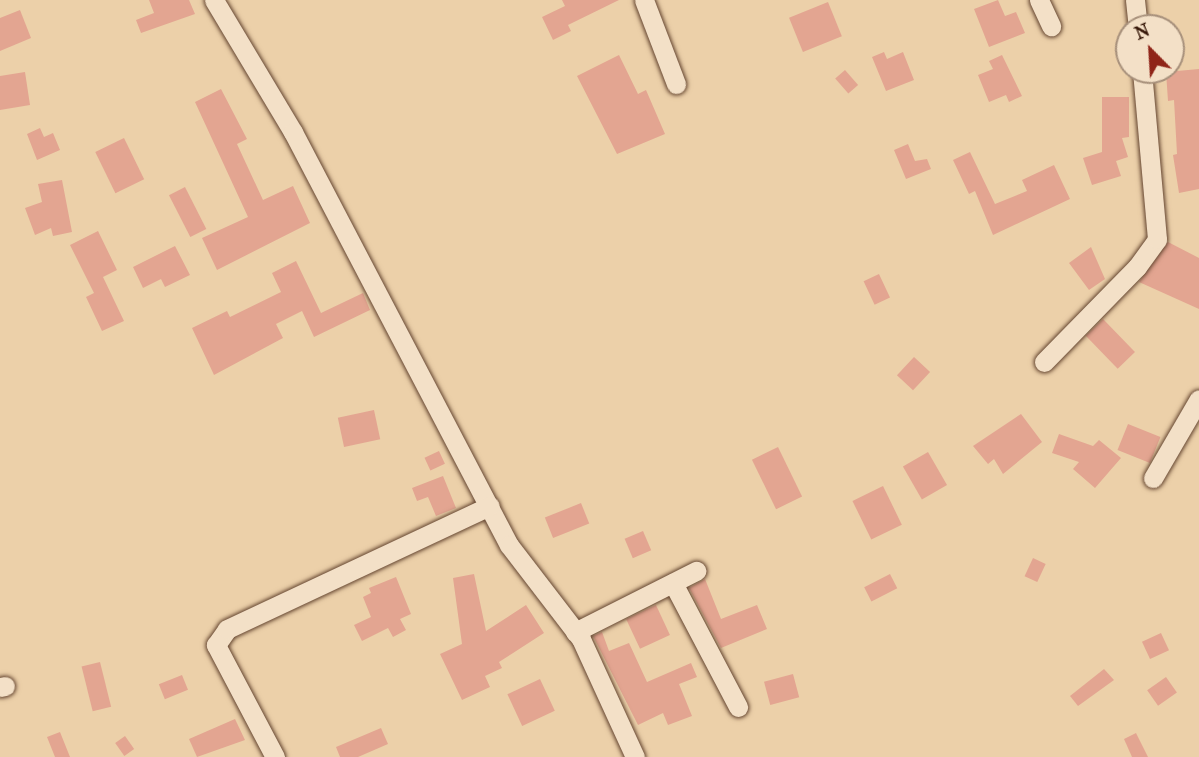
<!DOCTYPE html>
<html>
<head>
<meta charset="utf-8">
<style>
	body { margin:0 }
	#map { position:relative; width:1199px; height:757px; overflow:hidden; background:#ecd0a9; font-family:"IM FELL French Canon",serif }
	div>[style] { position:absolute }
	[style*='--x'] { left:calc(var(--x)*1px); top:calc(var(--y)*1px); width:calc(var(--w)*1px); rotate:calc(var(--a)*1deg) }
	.building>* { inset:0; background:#e3a591; transform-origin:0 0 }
	.roads { filter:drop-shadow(0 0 2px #644530) drop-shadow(0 0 2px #644530) }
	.minor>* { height:19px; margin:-9.5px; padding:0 9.5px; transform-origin:9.5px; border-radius:9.5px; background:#f3e0c7 }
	span { translate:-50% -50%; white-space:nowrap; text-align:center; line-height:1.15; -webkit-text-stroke:5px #f3e0c7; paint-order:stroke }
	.north { position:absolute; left:1115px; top:14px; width:70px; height:70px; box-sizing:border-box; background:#f3e0c7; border:2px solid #a7907b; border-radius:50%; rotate:336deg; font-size:19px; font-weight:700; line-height:28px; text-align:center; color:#361708 }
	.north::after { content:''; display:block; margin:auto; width:24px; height:32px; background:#8f2418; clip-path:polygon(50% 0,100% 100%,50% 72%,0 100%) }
</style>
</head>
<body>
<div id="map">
	<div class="building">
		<div style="clip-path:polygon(149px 0,189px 0,195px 14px,141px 33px,136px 20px,154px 13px)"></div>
		<div style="clip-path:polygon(562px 0,619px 0,568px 25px,571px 31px,553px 40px,542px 17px,565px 6px)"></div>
		<div style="clip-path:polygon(998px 0,1005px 16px,1016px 12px,1025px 33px,989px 47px,974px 9px)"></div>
		<div style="left:828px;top:2px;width:37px;height:42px;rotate:68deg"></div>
		<div style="clip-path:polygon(20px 10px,31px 38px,0 51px,0 18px)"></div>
		<div style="clip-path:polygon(884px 52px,887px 59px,903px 52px,914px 80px,886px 91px,872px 57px)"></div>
		<div style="clip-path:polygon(619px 55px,638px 94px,646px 90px,665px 134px,617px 154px,577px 76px)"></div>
		<div style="clip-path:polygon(1002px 55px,1022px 96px,1009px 102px,1006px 95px,989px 102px,978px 75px,993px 69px,989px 61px)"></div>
		<div style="clip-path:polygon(1199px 69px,1199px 189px,1179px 193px,1173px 155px,1177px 154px,1174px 100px,1168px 101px,1166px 72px)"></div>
		<div style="left:845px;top:70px;width:20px;height:13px;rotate:49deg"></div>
		<div style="clip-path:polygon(25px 72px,30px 105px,0 110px,0 76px)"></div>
		<div style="clip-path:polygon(221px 89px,247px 139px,237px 144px,263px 200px,293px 186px,310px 223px,217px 270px,202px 238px,248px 217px,195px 102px)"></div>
		<div style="clip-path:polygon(1102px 97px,1129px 97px,1129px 137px,1122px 138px,1128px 157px,1116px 161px,1121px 176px,1092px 185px,1083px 158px,1102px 152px)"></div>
		<div style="clip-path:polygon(40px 128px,44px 137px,53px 133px,60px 150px,37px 160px,27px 134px)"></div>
		<div style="left:124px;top:138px;width:46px;height:32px;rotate:64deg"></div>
		<div style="clip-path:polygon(908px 144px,915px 161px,927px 159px,931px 169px,906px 179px,894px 150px)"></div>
		<div style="clip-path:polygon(970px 152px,995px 204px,1027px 191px,1022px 180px,1054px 165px,1070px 199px,993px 235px,975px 191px,969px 194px,953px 160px)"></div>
		<div style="clip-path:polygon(62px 180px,72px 232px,53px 236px,51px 228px,35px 235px,25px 208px,42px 202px,38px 184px)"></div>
		<div style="left:185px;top:187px;width:47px;height:18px;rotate:63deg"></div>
		<div style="clip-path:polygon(98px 231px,117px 270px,103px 277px,124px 321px,102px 331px,86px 297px,94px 293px,70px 245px)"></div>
		<div style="clip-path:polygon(1168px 242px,1199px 258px,1199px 309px,1139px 282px)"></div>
		<div style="clip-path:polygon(175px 246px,190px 275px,165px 287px,161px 279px,143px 288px,133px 267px)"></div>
		<div style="clip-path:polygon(1091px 247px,1105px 279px,1089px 290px,1069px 263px)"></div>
		<div style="clip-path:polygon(296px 261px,321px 313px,363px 293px,370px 310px,314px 337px,302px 311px,276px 324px,283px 338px,214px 375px,192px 328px,227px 311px,230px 317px,281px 292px,272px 273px)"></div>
		<div style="left:879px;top:274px;width:26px;height:17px;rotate:65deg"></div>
		<div style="left:1103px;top:319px;width:46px;height:24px;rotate:46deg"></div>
		<div style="left:914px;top:357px;width:22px;height:25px;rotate:43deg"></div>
		<div style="left:374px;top:410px;width:30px;height:37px;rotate:78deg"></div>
		<div style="clip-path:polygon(1021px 414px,1042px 442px,1003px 474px,994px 459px,988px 464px,973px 446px)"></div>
		<div style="left:1128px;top:424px;width:35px;height:28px;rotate:22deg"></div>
		<div style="clip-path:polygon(1059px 434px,1093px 446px,1099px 440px,1121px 458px,1095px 488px,1073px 469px,1079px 462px,1052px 453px)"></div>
		<div style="left:778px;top:447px;width:55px;height:29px;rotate:64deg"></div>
		<div style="left:439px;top:451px;width:14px;height:16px;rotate:65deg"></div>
		<div style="left:928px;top:452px;width:38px;height:29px;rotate:60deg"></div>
		<div style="clip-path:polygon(443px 476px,456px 508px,436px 516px,428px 497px,417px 501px,412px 488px)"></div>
		<div style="left:883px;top:486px;width:43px;height:34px;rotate:64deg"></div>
		<div style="left:581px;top:503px;width:22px;height:39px;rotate:68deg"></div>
		<div style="left:643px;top:531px;width:21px;height:20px;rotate:67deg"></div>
		<div style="left:1033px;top:558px;width:14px;height:20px;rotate:25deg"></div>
		<div style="clip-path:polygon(474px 574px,486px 631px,526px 605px,544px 633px,499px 662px,502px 668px,485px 676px,490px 687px,462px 700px,440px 654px,462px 644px,453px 578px)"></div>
		<div style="left:890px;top:574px;width:16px;height:29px;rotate:63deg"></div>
		<div style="clip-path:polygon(396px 577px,411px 614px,400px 619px,406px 630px,393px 637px,388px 628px,362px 641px,354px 625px,371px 617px,363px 597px,371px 593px,369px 588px)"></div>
		<div style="clip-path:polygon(705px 579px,721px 619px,757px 605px,767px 629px,721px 648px,689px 588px)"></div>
		<div style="left:656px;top:605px;width:33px;height:33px;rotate:65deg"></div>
		<div style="clip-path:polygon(602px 632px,609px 651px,629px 643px,647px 682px,691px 663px,697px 677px,679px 684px,692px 716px,668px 725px,663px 713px,638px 725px,593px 636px)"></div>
		<div style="left:1161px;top:633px;width:19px;height:21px;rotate:65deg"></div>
		<div style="left:100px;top:662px;width:46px;height:19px;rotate:76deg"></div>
		<div style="clip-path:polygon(1104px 669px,1114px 680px,1078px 706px,1070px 696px)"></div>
		<div style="left:793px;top:674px;width:24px;height:30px;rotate:75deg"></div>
		<div style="left:182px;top:675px;width:16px;height:25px;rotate:68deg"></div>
		<div style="left:1166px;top:677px;width:19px;height:23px;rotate:55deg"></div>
		<div style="left:540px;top:679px;width:35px;height:36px;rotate:65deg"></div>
		<div style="clip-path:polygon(235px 719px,245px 740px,197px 757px,189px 739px)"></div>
		<div style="clip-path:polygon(381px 728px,388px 744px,358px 757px,340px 757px,336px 747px)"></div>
		<div style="clip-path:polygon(60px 732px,70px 757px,55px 757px,47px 737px)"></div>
		<div style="clip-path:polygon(1136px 733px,1148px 757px,1132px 757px,1124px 739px)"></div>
		<div style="left:125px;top:736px;width:16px;height:12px;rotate:55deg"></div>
	</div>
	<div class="roads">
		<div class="minor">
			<div style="--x:214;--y:0;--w:154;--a:59.1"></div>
			<div style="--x:293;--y:132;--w:466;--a:62.4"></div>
			<div style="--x:509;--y:545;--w:118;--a:52.5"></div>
			<div style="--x:581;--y:639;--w:130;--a:65.4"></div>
			<div style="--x:644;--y:0;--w:90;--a:69.1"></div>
			<div style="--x:1039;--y:0;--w:29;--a:65"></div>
			<div style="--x:1135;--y:0;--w:28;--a:84"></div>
			<div style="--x:1044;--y:362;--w:133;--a:-45.6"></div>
			<div style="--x:1137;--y:267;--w:34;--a:-54"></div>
			<div style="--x:1157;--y:239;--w:170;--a:-95.1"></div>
			<div style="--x:1153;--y:478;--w:91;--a:-59.8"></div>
			<div style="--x:673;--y:583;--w:140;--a:62.3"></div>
			<div style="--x:575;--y:632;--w:136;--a:-26.8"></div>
			<div style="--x:0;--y:687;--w:5;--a:-11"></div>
			<div style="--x:275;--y:757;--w:127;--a:-117.8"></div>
			<div style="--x:216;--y:645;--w:19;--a:-55"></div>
			<div style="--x:227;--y:629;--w:290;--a:-25.1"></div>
		</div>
	</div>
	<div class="north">N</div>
</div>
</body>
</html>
